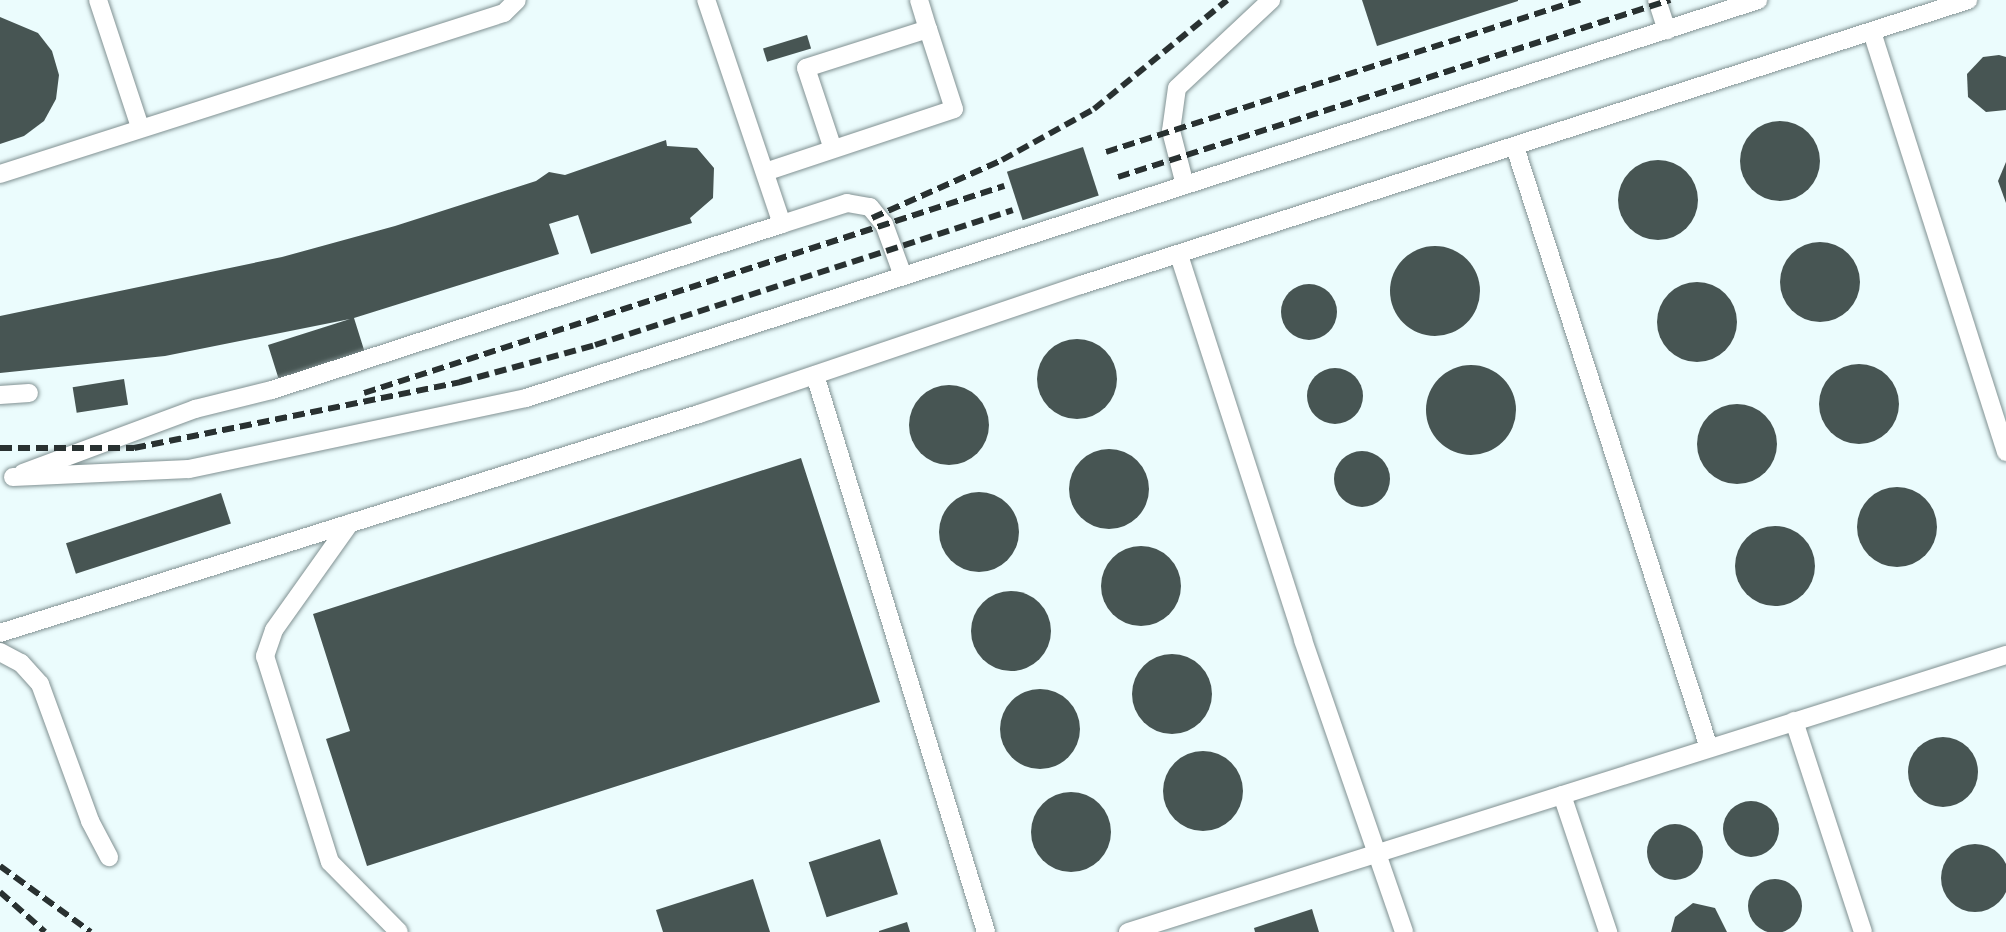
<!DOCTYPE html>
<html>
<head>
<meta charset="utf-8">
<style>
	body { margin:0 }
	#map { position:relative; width:2006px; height:932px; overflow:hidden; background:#ebfcfd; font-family:Cabin,sans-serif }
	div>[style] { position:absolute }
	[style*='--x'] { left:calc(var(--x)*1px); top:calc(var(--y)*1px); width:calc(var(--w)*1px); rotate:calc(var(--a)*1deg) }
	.building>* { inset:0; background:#475553; transform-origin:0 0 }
	.round { border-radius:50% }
	.roads { filter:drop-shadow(0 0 2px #819192) drop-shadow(0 0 2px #819192) }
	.lane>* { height:18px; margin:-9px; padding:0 9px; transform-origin:9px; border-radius:9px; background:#fff }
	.rail>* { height:6px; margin-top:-3px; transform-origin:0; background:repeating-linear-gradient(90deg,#293131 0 12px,transparent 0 18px) }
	span { translate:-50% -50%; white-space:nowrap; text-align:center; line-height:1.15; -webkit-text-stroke:8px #fff; paint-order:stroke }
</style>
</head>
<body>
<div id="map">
	<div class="building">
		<div style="clip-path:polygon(1362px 0,1518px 0,1518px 1px,1377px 46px)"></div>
		<div style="clip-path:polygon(0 17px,38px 33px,52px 51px,59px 75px,56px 99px,44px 121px,24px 136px,0 144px)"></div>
		<div style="left:807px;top:35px;width:14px;height:46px;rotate:73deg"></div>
		<div style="clip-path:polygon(1999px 55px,2006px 57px,2006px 110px,1986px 112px,1968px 97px,1967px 74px,1983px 57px)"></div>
		<div class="round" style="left:1740px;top:121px;width:80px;height:80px"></div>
		<div style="clip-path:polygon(666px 140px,667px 146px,697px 148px,714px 168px,713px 198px,690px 218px,692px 223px,591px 254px,578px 215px,549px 224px,559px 254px,354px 318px,365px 353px,279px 380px,268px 345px,350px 319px,165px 356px,0 373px,0 316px,282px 257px,395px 226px,536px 181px,549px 172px,565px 175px)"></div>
		<div style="left:1083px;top:147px;width:51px;height:80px;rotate:72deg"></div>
		<div class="round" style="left:1618px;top:160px;width:80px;height:80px"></div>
		<div style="clip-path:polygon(2006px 162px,2006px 203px,1998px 181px)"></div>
		<div class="round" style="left:1780px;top:242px;width:80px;height:80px"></div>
		<div class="round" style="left:1390px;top:246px;width:90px;height:90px"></div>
		<div class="round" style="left:1657px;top:282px;width:80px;height:80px"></div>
		<div class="round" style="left:1281px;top:284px;width:56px;height:56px"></div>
		<div class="round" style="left:1037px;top:339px;width:80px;height:80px"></div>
		<div class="round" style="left:1819px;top:364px;width:80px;height:80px"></div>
		<div class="round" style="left:1426px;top:365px;width:90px;height:90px"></div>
		<div class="round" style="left:1307px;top:368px;width:56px;height:56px"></div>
		<div style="left:124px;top:379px;width:26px;height:52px;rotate:81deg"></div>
		<div class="round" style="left:909px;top:385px;width:80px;height:80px"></div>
		<div class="round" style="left:1697px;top:404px;width:80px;height:80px"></div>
		<div class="round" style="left:1069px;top:449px;width:80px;height:80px"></div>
		<div class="round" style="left:1334px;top:451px;width:56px;height:56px"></div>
		<div style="clip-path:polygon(801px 458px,880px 702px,367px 866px,326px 739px,350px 731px,313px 614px)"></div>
		<div class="round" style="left:1857px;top:487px;width:80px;height:80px"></div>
		<div class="round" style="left:939px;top:492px;width:80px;height:80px"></div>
		<div style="left:221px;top:493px;width:32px;height:163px;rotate:72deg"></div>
		<div class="round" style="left:1735px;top:526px;width:80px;height:80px"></div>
		<div class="round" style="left:1101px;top:546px;width:80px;height:80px"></div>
		<div class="round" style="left:971px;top:591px;width:80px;height:80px"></div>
		<div class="round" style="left:1132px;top:654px;width:80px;height:80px"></div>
		<div class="round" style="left:1000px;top:689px;width:80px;height:80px"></div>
		<div class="round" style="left:1908px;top:737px;width:70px;height:70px"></div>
		<div class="round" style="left:1163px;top:751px;width:80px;height:80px"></div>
		<div class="round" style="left:1031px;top:792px;width:80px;height:80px"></div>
		<div class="round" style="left:1723px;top:801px;width:56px;height:56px"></div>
		<div class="round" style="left:1647px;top:824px;width:56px;height:56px"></div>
		<div style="left:880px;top:839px;width:58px;height:75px;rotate:72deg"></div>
		<div class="round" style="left:1941px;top:844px;width:68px;height:68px"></div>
		<div class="round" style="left:1748px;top:879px;width:54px;height:54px"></div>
		<div style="clip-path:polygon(753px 879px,770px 932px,663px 932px,656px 910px)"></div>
		<div style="clip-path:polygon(1693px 903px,1715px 908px,1727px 932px,1671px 932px,1675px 917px)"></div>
		<div style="clip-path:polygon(1312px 909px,1319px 932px,1255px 932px,1254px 928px)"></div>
		<div style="clip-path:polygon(907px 922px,910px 932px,879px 932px,879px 931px)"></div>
	</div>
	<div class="roads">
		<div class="lane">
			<div style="--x:98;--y:0;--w:134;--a:71.7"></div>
			<div style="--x:919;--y:0;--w:30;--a:73"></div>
			<div style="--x:1657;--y:0;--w:32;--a:72"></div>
			<div style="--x:1872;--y:32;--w:441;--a:72.3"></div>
			<div style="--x:1515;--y:147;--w:632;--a:72.11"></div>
			<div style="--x:765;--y:172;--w:199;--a:-18.4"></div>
			<div style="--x:954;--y:109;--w:84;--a:-108"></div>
			<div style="--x:928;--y:29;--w:128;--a:162.3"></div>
			<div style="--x:806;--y:68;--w:85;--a:71.6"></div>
			<div style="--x:0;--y:174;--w:529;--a:-17.72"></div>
			<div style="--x:504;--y:13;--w:18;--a:-45"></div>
			<div style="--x:1185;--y:185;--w:56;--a:-104.5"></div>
			<div style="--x:1171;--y:131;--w:43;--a:-82.1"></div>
			<div style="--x:1177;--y:88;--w:129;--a:-43.1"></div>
			<div style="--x:782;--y:224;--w:68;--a:-17.9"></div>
			<div style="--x:847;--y:203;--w:23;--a:10"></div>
			<div style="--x:870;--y:207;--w:22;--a:51"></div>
			<div style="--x:884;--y:224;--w:55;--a:69.9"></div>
			<div style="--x:1179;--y:255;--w:404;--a:72.1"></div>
			<div style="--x:1303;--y:640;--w:309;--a:70.9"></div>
			<div style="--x:815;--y:375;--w:583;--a:72.93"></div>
			<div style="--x:0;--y:395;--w:29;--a:-4"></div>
			<div style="--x:23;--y:473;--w:184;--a:-20.4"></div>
			<div style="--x:195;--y:409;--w:79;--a:-13.9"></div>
			<div style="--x:272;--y:390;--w:536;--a:-18.03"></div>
			<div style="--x:782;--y:224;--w:237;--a:-108.7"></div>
			<div style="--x:13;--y:477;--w:176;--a:-2.6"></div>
			<div style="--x:189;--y:469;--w:344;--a:-11.9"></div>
			<div style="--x:526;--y:398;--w:1295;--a:-17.9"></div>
			<div style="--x:350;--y:523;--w:131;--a:125.4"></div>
			<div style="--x:274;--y:630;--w:28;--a:109"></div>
			<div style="--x:265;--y:656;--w:216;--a:72.5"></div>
			<div style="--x:330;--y:862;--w:98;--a:45.4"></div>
			<div style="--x:0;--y:633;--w:733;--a:-17.4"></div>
			<div style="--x:699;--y:414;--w:403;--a:-18.7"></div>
			<div style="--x:1081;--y:285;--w:932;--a:-17.81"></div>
			<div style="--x:0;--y:652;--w:24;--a:28"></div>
			<div style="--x:21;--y:663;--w:28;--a:48"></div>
			<div style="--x:40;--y:684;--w:146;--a:69.9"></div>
			<div style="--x:90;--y:821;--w:41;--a:62.2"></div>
			<div style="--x:1794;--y:721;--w:222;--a:71.9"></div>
			<div style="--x:1562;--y:795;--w:145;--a:71.4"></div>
			<div style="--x:1128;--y:932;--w:921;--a:-17.51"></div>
		</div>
	</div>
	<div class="rail">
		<div style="--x:1106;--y:152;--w:498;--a:-17.8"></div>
		<div style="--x:1118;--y:177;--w:580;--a:-17.78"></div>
		<div style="--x:872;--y:218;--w:142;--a:-24"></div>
		<div style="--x:1002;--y:160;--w:105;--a:-29"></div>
		<div style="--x:1094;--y:109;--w:172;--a:-39.3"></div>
		<div style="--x:364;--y:393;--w:673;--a:-17.92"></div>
		<div style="--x:0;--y:448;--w:134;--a:0"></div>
		<div style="--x:134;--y:448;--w:333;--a:-11.4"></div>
		<div style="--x:460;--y:382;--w:140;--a:-15.3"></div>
		<div style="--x:595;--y:345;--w:439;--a:-17.9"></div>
		<div style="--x:0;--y:866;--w:112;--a:36"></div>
		<div style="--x:0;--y:892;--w:60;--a:41.6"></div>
	</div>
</div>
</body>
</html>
